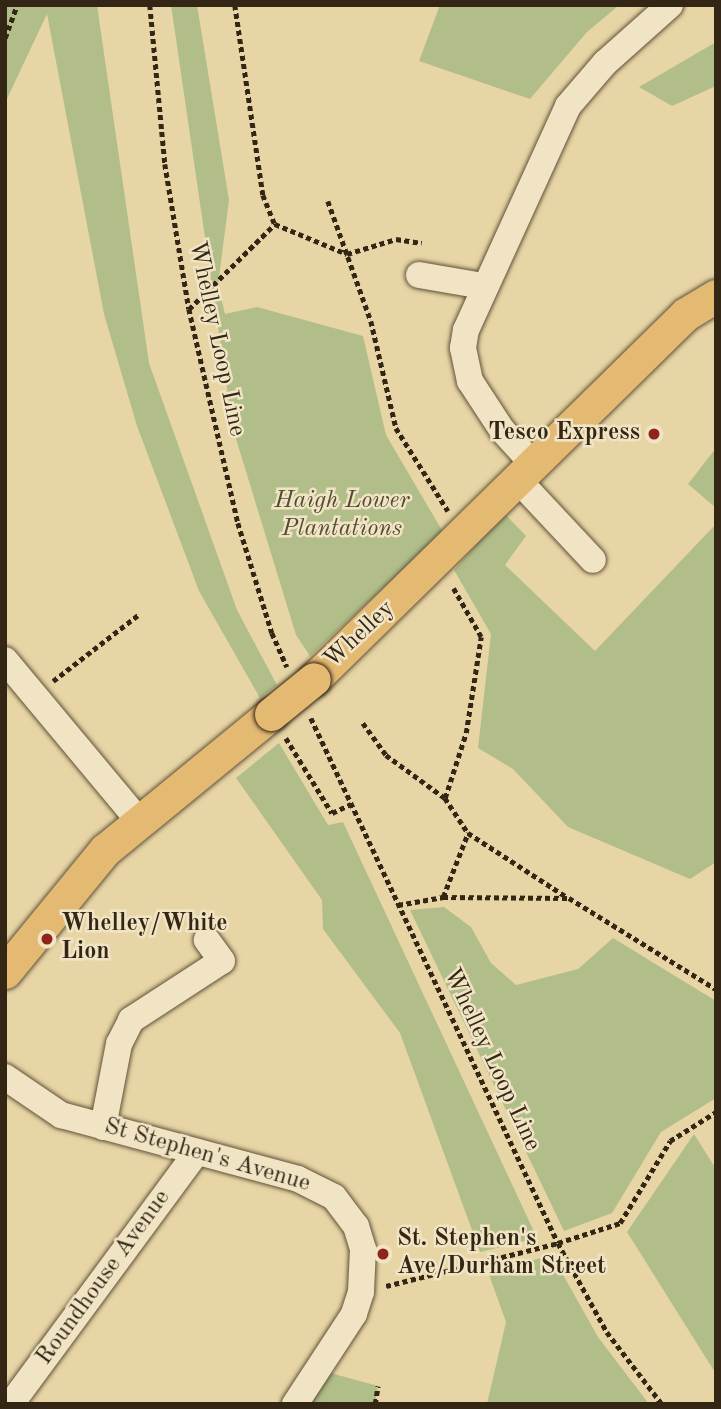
<!DOCTYPE html>
<html>
<head>
<meta charset="utf-8">
<style>
	body { margin:0 }
	#map { position:relative; width:721px; height:1409px; overflow:hidden; background:#e8d5a6; font-family:"Old Standard TT",serif }
	div>[style] { position:absolute }
	[style*='--x'] { left:calc(var(--x)*1px); top:calc(var(--y)*1px); width:calc(var(--w)*1px); rotate:calc(var(--a)*1deg) }
	.green>* { inset:0; background:#b1be8a }
	.path>* { height:4.5px; margin-top:-2.25px; transform-origin:0; background:repeating-linear-gradient(90deg,#332614 0 5px,transparent 0 8.5px) }
	.roads { filter:drop-shadow(0 0 2px #605238) drop-shadow(0 0 2px #605238) }
	.minor>* { height:26px; margin:-13px; padding:0 13px; transform-origin:13px; border-radius:13px; background:#f0e4c5 }
	.major>* { height:33px; margin:-16.5px; padding:0 16.5px; transform-origin:16.5px; border-radius:16.5px; background:#e4ba73 }
	.bridges { filter:drop-shadow(0 0 2px #332614) drop-shadow(0 0 2px #332614) }
	.major-bridge>* { height:33px; margin:-16.5px; padding:0 16.5px; transform-origin:16.5px; border-radius:16.5px; background:#e4ba73 }
	.dots>* { width:19px; height:19px; translate:-50% -50%; box-sizing:border-box; border:4px solid #f0e4c5; border-radius:50% }
	span { translate:-50% -50%; white-space:nowrap; text-align:center; line-height:1.15; -webkit-text-stroke:5px #f0e4c5; paint-order:stroke }
	.street-label { font-size:24px; color:#332614 }
	.poi-label { font-size:24px; color:#332614; font-weight:700 }
	.right { translate:-100% -50%; text-align:right }
	.left { translate:0 -50%; text-align:left }
	.park-label { font-size:24px; color:#524c32; font-style:italic }
	.frame { position:absolute; inset:0; border:7px solid #332614; pointer-events:none }
</style>
</head>
<body>
<div id="map">
	<div class="green">
		<div style="clip-path:polygon(5px 5px,97px 5px,149px 363px,237px 610px,277px 685px,260px 698px,199px 591px,137px 426px,104px 314px,47px 14px,5px 103px)"></div>
		<div style="clip-path:polygon(171px 5px,197px 5px,229px 200px,218px 285px,225px 314px,257px 307px,363px 336px,386px 435px,443px 532px,310px 656px,296px 635px,233px 429px)"></div>
		<div style="clip-path:polygon(440px 5px,633px 5px,617px 7px,587px 32px,530px 99px,419px 61px)"></div>
		<div style="clip-path:polygon(716px 42px,716px 86px,672px 106px,639px 87px)"></div>
		<div style="clip-path:polygon(716px 448px,716px 508px,688px 484px)"></div>
		<div style="clip-path:polygon(504px 513px,526px 536px,505px 565px,595px 651px,716px 524px,716px 862px,690px 879px,568px 827px,513px 769px,478px 748px,491px 634px,454px 570px)"></div>
		<div style="clip-path:polygon(279px 743px,328px 825px,343px 822px,537px 1238px,480px 1252px,400px 1033px,323px 929px,322px 900px,236px 778px)"></div>
		<div style="clip-path:polygon(444px 907px,471px 927px,491px 963px,516px 985px,578px 969px,613px 938px,716px 1001px,716px 1098px,661px 1132px,612px 1213px,564px 1231px,410px 910px)"></div>
		<div style="clip-path:polygon(694px 1134px,716px 1169px,716px 1374px,627px 1232px)"></div>
		<div style="clip-path:polygon(552px 1255px,598px 1337px,649px 1404px,487px 1404px,506px 1322px,488px 1272px)"></div>
		<div style="clip-path:polygon(316px 1369px,378px 1386px,375px 1404px,295px 1404px)"></div>
	</div>
	<div class="path">
		<div style="--x:150;--y:5;--w:160;--a:84.6"></div>
		<div style="--x:165;--y:164;--w:147;--a:80.6"></div>
		<div style="--x:189;--y:309;--w:220;--a:77.1"></div>
		<div style="--x:238;--y:523;--w:115;--a:72.8"></div>
		<div style="--x:272;--y:633;--w:37;--a:66"></div>
		<div style="--x:235;--y:5;--w:192;--a:81.6"></div>
		<div style="--x:263;--y:195;--w:31;--a:68"></div>
		<div style="--x:275;--y:224;--w:78;--a:22.6"></div>
		<div style="--x:347;--y:254;--w:51;--a:-17"></div>
		<div style="--x:396;--y:239;--w:26;--a:9"></div>
		<div style="--x:5;--y:38;--w:35;--a:-70"></div>
		<div style="--x:328;--y:201;--w:127;--a:70.3"></div>
		<div style="--x:371;--y:321;--w:110;--a:76.8"></div>
		<div style="--x:396;--y:428;--w:98;--a:57.9"></div>
		<div style="--x:189;--y:309;--w:121;--a:-44.7"></div>
		<div style="--x:53;--y:681;--w:108;--a:-37.8"></div>
		<div style="--x:311;--y:718;--w:580;--a:64.8"></div>
		<div style="--x:558;--y:1243;--w:102;--a:61.2"></div>
		<div style="--x:607;--y:1332;--w:91;--a:52.6"></div>
		<div style="--x:363;--y:723;--w:39;--a:54"></div>
		<div style="--x:386;--y:755;--w:73;--a:36.1"></div>
		<div style="--x:445;--y:798;--w:42;--a:56.7"></div>
		<div style="--x:468;--y:833;--w:118;--a:32.9"></div>
		<div style="--x:286;--y:738;--w:88;--a:58.5"></div>
		<div style="--x:332;--y:813;--w:21;--a:-25"></div>
		<div style="--x:445;--y:798;--w:68;--a:-72.1"></div>
		<div style="--x:466;--y:733;--w:97;--a:-81.1"></div>
		<div style="--x:481;--y:637;--w:56;--a:-119.7"></div>
		<div style="--x:443;--y:897;--w:69;--a:-68.7"></div>
		<div style="--x:398;--y:905;--w:46;--a:-10.1"></div>
		<div style="--x:443;--y:897;--w:126;--a:0.5"></div>
		<div style="--x:569;--y:898;--w:173;--a:31.8"></div>
		<div style="--x:386;--y:1286;--w:177;--a:-14"></div>
		<div style="--x:558;--y:1243;--w:65;--a:-17.9"></div>
		<div style="--x:620;--y:1223;--w:96;--a:-58.6"></div>
		<div style="--x:670;--y:1141;--w:54;--a:-32.2"></div>
		<div style="--x:375;--y:1404;--w:18;--a:-81"></div>
	</div>
	<div class="roads">
		<div class="minor">
			<div style="--x:419;--y:275;--w:65;--a:9.8"></div>
			<div style="--x:534;--y:465;--w:47;--a:-132.4"></div>
			<div style="--x:502;--y:430;--w:59;--a:-123.1"></div>
			<div style="--x:470;--y:381;--w:34;--a:-102"></div>
			<div style="--x:463;--y:348;--w:18;--a:-81"></div>
			<div style="--x:466;--y:330;--w:246;--a:-65.5"></div>
			<div style="--x:568;--y:106;--w:57;--a:-49.3"></div>
			<div style="--x:605;--y:63;--w:87;--a:-41.7"></div>
			<div style="--x:519;--y:481;--w:108;--a:46.9"></div>
			<div style="--x:5;--y:660;--w:209;--a:50.2"></div>
			<div style="--x:5;--y:1077;--w:68;--a:34.2"></div>
			<div style="--x:61;--y:1115;--w:245;--a:15.1"></div>
			<div style="--x:298;--y:1179;--w:40;--a:26.6"></div>
			<div style="--x:334;--y:1197;--w:36;--a:53"></div>
			<div style="--x:356;--y:1226;--w:24;--a:73"></div>
			<div style="--x:363;--y:1249;--w:43;--a:92.7"></div>
			<div style="--x:361;--y:1292;--w:23;--a:108"></div>
			<div style="--x:354;--y:1314;--w:108;--a:123.2"></div>
			<div style="--x:103;--y:1127;--w:85;--a:-79.1"></div>
			<div style="--x:119;--y:1044;--w:27;--a:-63"></div>
			<div style="--x:131;--y:1020;--w:108;--a:-33"></div>
			<div style="--x:222;--y:961;--w:26;--a:-126"></div>
			<div style="--x:11;--y:1404;--w:313;--a:-53.6"></div>
		</div>
		<div class="major">
			<div style="--x:314;--y:679;--w:521;--a:-44.46"></div>
			<div style="--x:686;--y:314;--w:35;--a:-31"></div>
			<div style="--x:5;--y:972;--w:158;--a:-50.7"></div>
			<div style="--x:105;--y:850;--w:215;--a:-39.3"></div>
		</div>
	</div>
	<div class="bridges">
		<div class="major-bridge">
			<div style="--x:271;--y:714;--w:55;--a:-39.1"></div>
		</div>
	</div>
	<div class="dots">
		<div style="left:654px;top:434px;background:#8f2418"></div>
		<div style="left:47px;top:939px;background:#8f2418"></div>
		<div style="left:383px;top:1254px;background:#8f2418"></div>
	</div>
	<div class="street-label">
		<span style="left:216px;top:339px;rotate:78deg">Whelley Loop Line</span>
		<span style="left:360px;top:635px;rotate:-43deg">Whelley</span>
		<span style="left:491px;top:1060px;rotate:65deg">Whelley Loop Line</span>
		<span style="left:207px;top:1156px;rotate:16deg">St Stephen's Avenue</span>
		<span style="left:104px;top:1278px;rotate:-54deg">Roundhouse Avenue</span>
	</div>
	<div class="poi-label">
		<span class="right" style="left:640px;top:434px">Tesco Express</span>
		<span class="left" style="left:61px;top:939px">Whelley/White<br>Lion</span>
		<span class="left" style="left:397px;top:1254px">St. Stephen's<br>Ave/Durham Street</span>
	</div>
	<div class="park-label">
		<span style="left:342px;top:516px">Haigh Lower<br>Plantations</span>
	</div>
	<div class="frame"></div>
</div>
</body>
</html>
